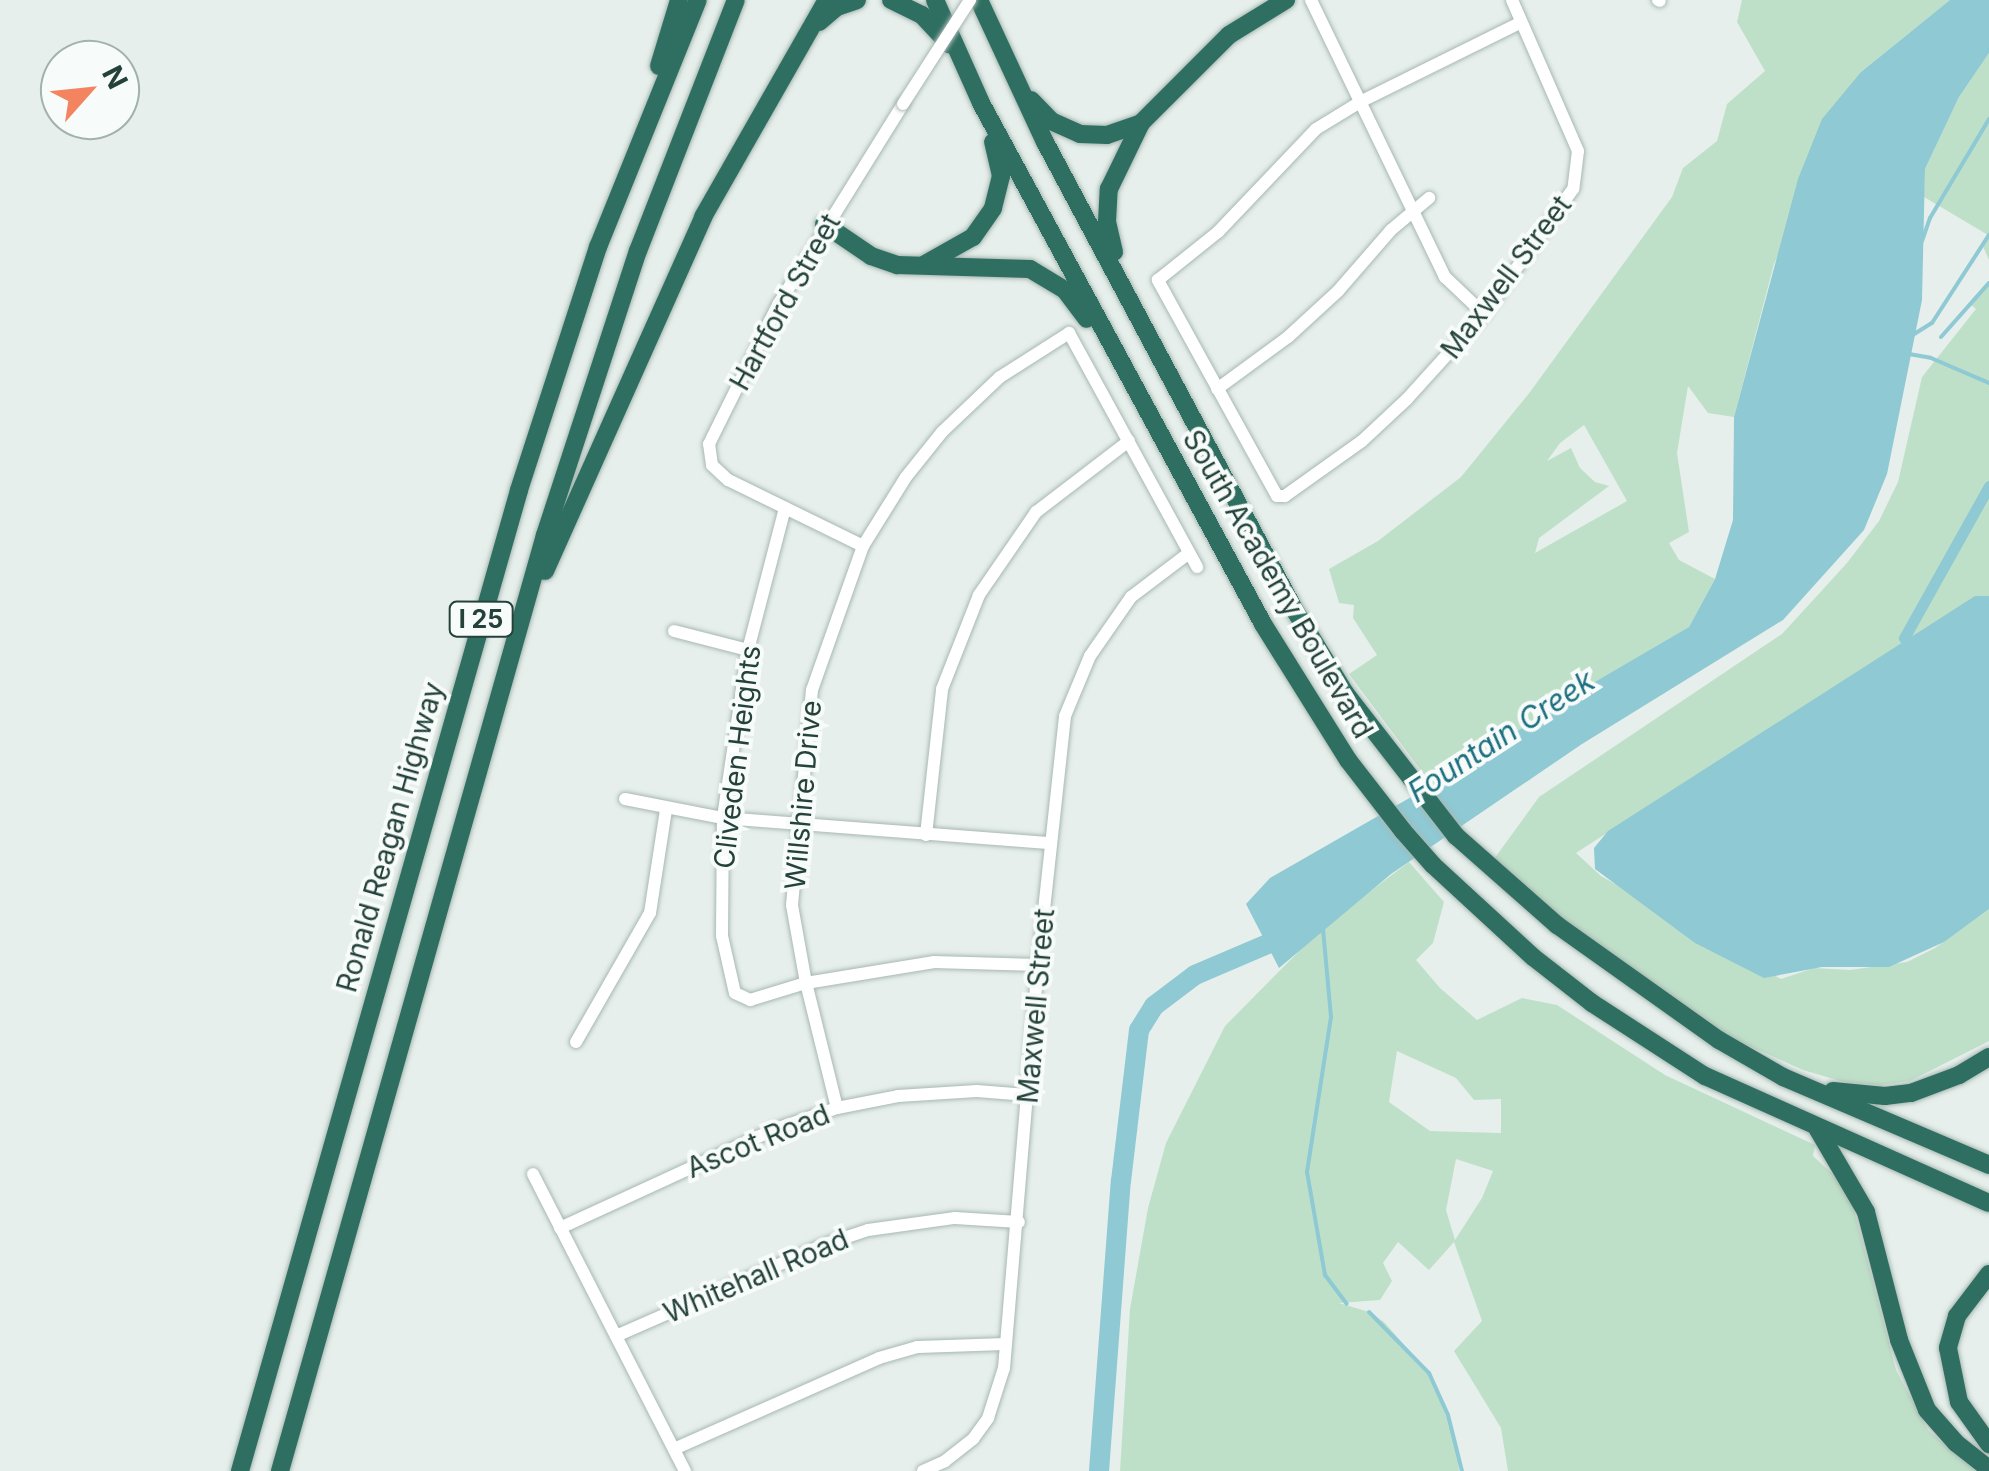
<!DOCTYPE html>
<html>
<head>
<meta charset="utf-8">
<style>
	body { margin:0 }
	#map { position:relative; width:1989px; height:1471px; overflow:hidden; background:#e6efeb; font-family:Inter,sans-serif }
	div>[style] { position:absolute }
	[style*='--x'] { left:calc(var(--x)*1px); top:calc(var(--y)*1px); width:calc(var(--w)*1px); rotate:calc(var(--a)*1deg) }
	.green>* { inset:0; background:#bfe0c8 }
	.water>* { inset:0; background:#8ec9d4 }
	.stream>* { height:4px; margin:-2px; padding:0 2px; transform-origin:2px; border-radius:2px; background:#8ec9d4 }
	.canal>* { height:11px; margin:-5.5px; padding:0 5.5px; transform-origin:5.5px; border-radius:5.5px; background:#8ec9d4 }
	.river>* { height:20px; margin:-10px; padding:0 10px; transform-origin:10px; border-radius:10px; background:#8ec9d4 }
	.roads { filter:drop-shadow(0 0 2px #a8b8b2) drop-shadow(0 0 2px #a8b8b2) }
	.minor>* { height:12px; margin:-6px; padding:0 6px; transform-origin:6px; border-radius:6px; background:#fff }
	.highway>* { height:18px; margin:-9px; padding:0 9px; transform-origin:9px; border-radius:9px; background:#2f6f62 }
	.bridges { filter:drop-shadow(0 0 2px #a8b8b2) drop-shadow(0 0 2px #a8b8b2) }
	.minor-bridge>* { height:12px; margin:-6px; padding:0 6px; transform-origin:6px; border-radius:6px; background:#fff }
	span { translate:-50% -50%; white-space:nowrap; text-align:center; line-height:1.15; -webkit-text-stroke:8px #f7fbf9; paint-order:stroke }
	.shield-label span { padding:2px 8px; background:#f7fbf9; border:2px solid; border-radius:8px; -webkit-text-stroke-width:0 }
	.shield-label { font-size:25px; color:#24423a; font-weight:700 }
	.street-label { font-size:28px; color:#24423a }
	.water-label { font-size:30px; color:#1c6f80; font-style:italic }
	.north { position:absolute; left:40px; top:40px; width:100px; height:100px; box-sizing:border-box; background:#f7fbf9; border:2px solid #a3b1ad; border-radius:50%; rotate:63deg; font-size:28px; font-weight:700; line-height:40px; text-align:center; color:#24423a }
	.north::after { content:''; display:block; margin:auto; width:35px; height:45px; background:#f4845f; clip-path:polygon(50% 0,100% 100%,50% 72%,0 100%) }
</style>
</head>
<body>
<div id="map">
	<div class="green">
		<div style="clip-path:polygon(evenodd,1742px 0,1950px 0,1861px 72px,1774px 264px,1734px 417px,1708px 413px,1688px 386px,1677px 453px,1689px 532px,1669px 543px,1679px 560px,1715px 579px,1689px 627px,1432px 785px,1349px 674px,1377px 655px,1353px 618px,1354px 605px,1339px 603px,1329px 569px,1378px 541px,1461px 477px,1530px 392px,1672px 197px,1683px 168px,1717px 141px,1727px 104px,1765px 71px,1737px 22px,1742px 0,1584px 425px,1627px 501px,1535px 553px,1539px 538px,1609px 486px,1595px 482px,1580px 468px,1571px 448px,1547px 461px,1560px 443px,1584px 425px)"></div>
		<div style="clip-path:polygon(1989px 53px,1989px 260px,1982px 244px,1988px 235px,1924px 197px,1925px 169px,1959px 97px)"></div>
		<div style="clip-path:polygon(1989px 283px,1989px 597px,1715px 763px,1576px 853px,1601px 876px,1781px 979px,1814px 968px,1850px 970px,1907px 962px,1935px 948px,1989px 909px,1989px 1041px,1910px 1081px,1880px 1085px,1844px 1082px,1803px 1070px,1732px 1038px,1639px 981px,1555px 917px,1494px 859px,1539px 797px,1782px 634px,1847px 563px,1879px 521px,1898px 482px,1922px 377px,1976px 309px,1970px 304px)"></div>
		<div style="clip-path:polygon(evenodd,1409px 862px,1444px 902px,1433px 943px,1416px 960px,1440px 988px,1477px 1020px,1522px 998px,1557px 1005px,1665px 1075px,1815px 1145px,1813px 1156px,1848px 1188px,1896px 1370px,1928px 1430px,1976px 1471px,1508px 1471px,1501px 1428px,1454px 1351px,1482px 1321px,1454px 1242px,1429px 1270px,1398px 1242px,1383px 1263px,1392px 1281px,1380px 1300px,1339px 1303px,1369px 1312px,1384px 1322px,1429px 1373px,1456px 1441px,1459px 1471px,1120px 1471px,1130px 1309px,1148px 1208px,1166px 1143px,1225px 1026px,1323px 927px,1409px 862px,1397px 1051px,1456px 1078px,1474px 1100px,1501px 1099px,1501px 1133px,1430px 1131px,1389px 1102px,1397px 1051px,1409px 862px,1456px 1159px,1493px 1171px,1482px 1198px,1455px 1240px,1446px 1210px,1456px 1159px)"></div>
	</div>
	<div class="water">
		<div style="clip-path:polygon(1950px 0,1989px 0,1989px 53px,1959px 97px,1925px 169px,1922px 300px,1887px 474px,1864px 530px,1783px 620px,1582px 744px,1391px 874px,1279px 968px,1246px 904px,1270px 878px,1460px 769px,1571px 696px,1689px 627px,1715px 579px,1733px 520px,1734px 417px,1798px 179px,1822px 119px,1861px 72px)"></div>
		<div style="clip-path:polygon(1975px 596px,1989px 596px,1989px 909px,1944px 942px,1889px 967px,1822px 967px,1764px 978px,1695px 943px,1595px 869px,1594px 848px,1608px 831px)"></div>
	</div>
	<div class="stream">
		<div style="--x:1922;--y:241;--w:24;--a:-71"></div>
		<div style="--x:1930;--y:218;--w:115;--a:-59.2"></div>
		<div style="--x:1911;--y:336;--w:25;--a:-32"></div>
		<div style="--x:1932;--y:323;--w:105;--a:-57.1"></div>
		<div style="--x:1941;--y:337;--w:72;--a:-48.4"></div>
		<div style="--x:1909;--y:354;--w:22;--a:10"></div>
		<div style="--x:1931;--y:358;--w:63;--a:23.3"></div>
		<div style="--x:1323;--y:929;--w:88;--a:84.8"></div>
		<div style="--x:1331;--y:1017;--w:157;--a:98.8"></div>
		<div style="--x:1307;--y:1172;--w:105;--a:80.1"></div>
		<div style="--x:1325;--y:1275;--w:36;--a:53"></div>
		<div style="--x:1369;--y:1312;--w:86;--a:45.5"></div>
		<div style="--x:1429;--y:1373;--w:46;--a:65.7"></div>
		<div style="--x:1448;--y:1415;--w:58;--a:76"></div>
	</div>
	<div class="canal">
		<div style="--x:1904;--y:638;--w:174;--a:-60.8"></div>
	</div>
	<div class="river">
		<div style="--x:1099;--y:1471;--w:291;--a:-85.7"></div>
		<div style="--x:1121;--y:1181;--w:152;--a:-83.2"></div>
		<div style="--x:1139;--y:1030;--w:28;--a:-58"></div>
		<div style="--x:1154;--y:1006;--w:51;--a:-37.1"></div>
		<div style="--x:1195;--y:975;--w:104;--a:-23.1"></div>
	</div>
	<div class="roads">
		<div class="minor">
			<div style="--x:1311;--y:0;--w:308;--a:64.2"></div>
			<div style="--x:1445;--y:277;--w:54;--a:43.5"></div>
			<div style="--x:1512;--y:0;--w:165;--a:66.4"></div>
			<div style="--x:1578;--y:151;--w:38;--a:97"></div>
			<div style="--x:1573;--y:189;--w:153;--a:125.5"></div>
			<div style="--x:1484;--y:314;--w:115;--a:132.2"></div>
			<div style="--x:1407;--y:399;--w:62;--a:137"></div>
			<div style="--x:1362;--y:441;--w:95;--a:144.5"></div>
			<div style="--x:1285;--y:496;--w:8;--a:180"></div>
			<div style="--x:1277;--y:496;--w:247;--a:-118.9"></div>
			<div style="--x:1158;--y:280;--w:77;--a:-38.7"></div>
			<div style="--x:1218;--y:232;--w:142;--a:-46.4"></div>
			<div style="--x:1316;--y:129;--w:52;--a:-31.5"></div>
			<div style="--x:1360;--y:102;--w:178;--a:-26.3"></div>
			<div style="--x:1658;--y:0;--w:2;--a:27"></div>
			<div style="--x:1217;--y:389;--w:88;--a:-36.2"></div>
			<div style="--x:1288;--y:337;--w:68;--a:-42.6"></div>
			<div style="--x:1338;--y:291;--w:81;--a:-49"></div>
			<div style="--x:1391;--y:230;--w:50;--a:-40.1"></div>
			<div style="--x:785;--y:508;--w:147;--a:104.6"></div>
			<div style="--x:748;--y:650;--w:170;--a:98.5"></div>
			<div style="--x:723;--y:818;--w:118;--a:90.5"></div>
			<div style="--x:722;--y:936;--w:58;--a:77.2"></div>
			<div style="--x:735;--y:993;--w:17;--a:25"></div>
			<div style="--x:750;--y:1000;--w:59;--a:-16.9"></div>
			<div style="--x:806;--y:983;--w:130;--a:-9.3"></div>
			<div style="--x:934;--y:962;--w:104;--a:1.7"></div>
			<div style="--x:863;--y:546;--w:150;--a:-153.9"></div>
			<div style="--x:728;--y:480;--w:22;--a:-137"></div>
			<div style="--x:712;--y:465;--w:21;--a:-98"></div>
			<div style="--x:709;--y:444;--w:155;--a:-63.6"></div>
			<div style="--x:778;--y:305;--w:237;--a:-58.1"></div>
			<div style="--x:674;--y:631;--w:76;--a:14.4"></div>
			<div style="--x:625;--y:799;--w:100;--a:11"></div>
			<div style="--x:723;--y:818;--w:329;--a:4.4"></div>
			<div style="--x:926;--y:835;--w:147;--a:-83.7"></div>
			<div style="--x:942;--y:689;--w:101;--a:-68.5"></div>
			<div style="--x:979;--y:595;--w:101;--a:-55.5"></div>
			<div style="--x:1036;--y:512;--w:117;--a:-37.4"></div>
			<div style="--x:576;--y:1042;--w:149;--a:-60.2"></div>
			<div style="--x:650;--y:913;--w:104;--a:-81.2"></div>
			<div style="--x:837;--y:1108;--w:129;--a:-103.9"></div>
			<div style="--x:806;--y:983;--w:79;--a:-100.2"></div>
			<div style="--x:792;--y:905;--w:216;--a:-84.7"></div>
			<div style="--x:812;--y:690;--w:153;--a:-70.5"></div>
			<div style="--x:863;--y:546;--w:81;--a:-58.1"></div>
			<div style="--x:906;--y:477;--w:58;--a:-51.3"></div>
			<div style="--x:942;--y:432;--w:80;--a:-43.5"></div>
			<div style="--x:1000;--y:377;--w:82;--a:-32.5"></div>
			<div style="--x:1069;--y:333;--w:267;--a:61.3"></div>
			<div style="--x:533;--y:1174;--w:334;--a:62.9"></div>
			<div style="--x:560;--y:1228;--w:234;--a:-24.7"></div>
			<div style="--x:773;--y:1130;--w:68;--a:-19"></div>
			<div style="--x:837;--y:1108;--w:62;--a:-11.1"></div>
			<div style="--x:898;--y:1096;--w:79;--a:-3.6"></div>
			<div style="--x:977;--y:1091;--w:50;--a:4.6"></div>
			<div style="--x:616;--y:1336;--w:226;--a:-23.7"></div>
			<div style="--x:823;--y:1245;--w:47;--a:-18.4"></div>
			<div style="--x:868;--y:1230;--w:88;--a:-7.9"></div>
			<div style="--x:955;--y:1218;--w:64;--a:3.6"></div>
			<div style="--x:674;--y:1449;--w:224;--a:-23.9"></div>
			<div style="--x:879;--y:1358;--w:40;--a:-16"></div>
			<div style="--x:917;--y:1347;--w:89;--a:-1.9"></div>
			<div style="--x:923;--y:1471;--w:24;--a:-24"></div>
			<div style="--x:945;--y:1461;--w:36;--a:-38"></div>
			<div style="--x:973;--y:1439;--w:26;--a:-54"></div>
			<div style="--x:988;--y:1418;--w:52;--a:-72.3"></div>
			<div style="--x:1004;--y:1368;--w:404;--a:-85.2"></div>
			<div style="--x:1038;--y:965;--w:250;--a:-83.8"></div>
			<div style="--x:1065;--y:716;--w:65;--a:-67.4"></div>
			<div style="--x:1090;--y:656;--w:72;--a:-55.2"></div>
			<div style="--x:1131;--y:597;--w:73;--a:-37.2"></div>
		</div>
		<div class="highway">
			<div style="--x:891;--y:0;--w:34;--a:26"></div>
			<div style="--x:922;--y:15;--w:40;--a:47"></div>
			<div style="--x:935;--y:0;--w:113;--a:65.9"></div>
			<div style="--x:981;--y:103;--w:592;--a:61.57"></div>
			<div style="--x:1263;--y:624;--w:160;--a:58"></div>
			<div style="--x:1348;--y:760;--w:90;--a:52.2"></div>
			<div style="--x:1403;--y:831;--w:45;--a:48.6"></div>
			<div style="--x:1433;--y:865;--w:136;--a:42.6"></div>
			<div style="--x:1533;--y:957;--w:75;--a:37.9"></div>
			<div style="--x:1592;--y:1003;--w:135;--a:32.9"></div>
			<div style="--x:1705;--y:1076;--w:311;--a:24.1"></div>
			<div style="--x:979;--y:0;--w:157;--a:65.1"></div>
			<div style="--x:1045;--y:142;--w:529;--a:61.93"></div>
			<div style="--x:1294;--y:609;--w:98;--a:58.7"></div>
			<div style="--x:1345;--y:693;--w:181;--a:52.2"></div>
			<div style="--x:1456;--y:836;--w:135;--a:41.4"></div>
			<div style="--x:1557;--y:925;--w:199;--a:35.4"></div>
			<div style="--x:1719;--y:1040;--w:74;--a:30"></div>
			<div style="--x:1783;--y:1077;--w:224;--a:23.1"></div>
			<div style="--x:819;--y:22;--w:23;--a:-40"></div>
			<div style="--x:837;--y:7;--w:21;--a:-19"></div>
			<div style="--x:659;--y:66;--w:69;--a:-73.1"></div>
			<div style="--x:1031;--y:100;--w:29;--a:46"></div>
			<div style="--x:1051;--y:121;--w:32;--a:24"></div>
			<div style="--x:1080;--y:134;--w:27;--a:2"></div>
			<div style="--x:1107;--y:135;--w:36;--a:-19"></div>
			<div style="--x:824;--y:224;--w:57;--a:34.2"></div>
			<div style="--x:871;--y:256;--w:28;--a:19"></div>
			<div style="--x:897;--y:265;--w:133;--a:1.7"></div>
			<div style="--x:1030;--y:269;--w:41;--a:31"></div>
			<div style="--x:1065;--y:290;--w:36;--a:53"></div>
			<div style="--x:1114;--y:252;--w:31;--a:-103"></div>
			<div style="--x:1107;--y:222;--w:33;--a:-87"></div>
			<div style="--x:1109;--y:189;--w:73;--a:-64.1"></div>
			<div style="--x:1141;--y:123;--w:124;--a:-45"></div>
			<div style="--x:1229;--y:35;--w:67;--a:-31.6"></div>
			<div style="--x:925;--y:264;--w:55;--a:-29.4"></div>
			<div style="--x:973;--y:237;--w:35;--a:-55"></div>
			<div style="--x:993;--y:208;--w:33;--a:-76"></div>
			<div style="--x:1001;--y:176;--w:35;--a:-103"></div>
			<div style="--x:545;--y:571;--w:388;--a:-65.9"></div>
			<div style="--x:703;--y:217;--w:250;--a:-60.3"></div>
			<div style="--x:1833;--y:1091;--w:52;--a:5.5"></div>
			<div style="--x:1885;--y:1096;--w:26;--a:-7"></div>
			<div style="--x:1911;--y:1093;--w:51;--a:-20.6"></div>
			<div style="--x:1959;--y:1075;--w:35;--a:-31"></div>
			<div style="--x:1817;--y:1128;--w:97;--a:59.7"></div>
			<div style="--x:1866;--y:1212;--w:132;--a:75.5"></div>
			<div style="--x:1899;--y:1340;--w:75;--a:68.2"></div>
			<div style="--x:1927;--y:1410;--w:44;--a:48.7"></div>
			<div style="--x:1956;--y:1443;--w:42;--a:38.2"></div>
			<div style="--x:1989;--y:1274;--w:53;--a:127.3"></div>
			<div style="--x:1957;--y:1316;--w:33;--a:106"></div>
			<div style="--x:1948;--y:1348;--w:55;--a:78.5"></div>
			<div style="--x:1959;--y:1402;--w:52;--a:54.5"></div>
			<div style="--x:240;--y:1471;--w:1020;--a:-74.12"></div>
			<div style="--x:519;--y:490;--w:256;--a:-72"></div>
			<div style="--x:598;--y:247;--w:266;--a:-68"></div>
			<div style="--x:280;--y:1471;--w:973;--a:-74.19"></div>
			<div style="--x:545;--y:535;--w:299;--a:-71.9"></div>
			<div style="--x:638;--y:251;--w:269;--a:-68.7"></div>
		</div>
	</div>
	<div class="bridges">
		<div class="minor-bridge">
			<div style="--x:903;--y:104;--w:124;--a:-57.2"></div>
		</div>
	</div>
	<div class="shield-label">
		<span style="left:481px;top:619px">I 25</span>
	</div>
	<div class="street-label">
		<span style="left:1506px;top:277px;rotate:-53deg">Maxwell Street</span>
		<span style="left:785px;top:302px;rotate:-61deg">Hartford Street</span>
		<span style="left:1278px;top:584px;rotate:60deg">South Academy Boulevard</span>
		<span style="left:737px;top:757px;rotate:-83deg">Cliveden Heights</span>
		<span style="left:803px;top:795px;rotate:-85deg">Willshire Drive</span>
		<span style="left:390px;top:837px;rotate:-74deg">Ronald Reagan Highway</span>
		<span style="left:1036px;top:1006px;rotate:-85deg">Maxwell Street</span>
		<span style="left:758px;top:1141px;rotate:-22deg">Ascot Road</span>
		<span style="left:756px;top:1276px;rotate:-23deg">Whitehall Road</span>
	</div>
	<div class="water-label">
		<span style="left:1501px;top:736px;rotate:-33deg">Fountain Creek</span>
	</div>
	<div class="north">N</div>
</div>
</body>
</html>
